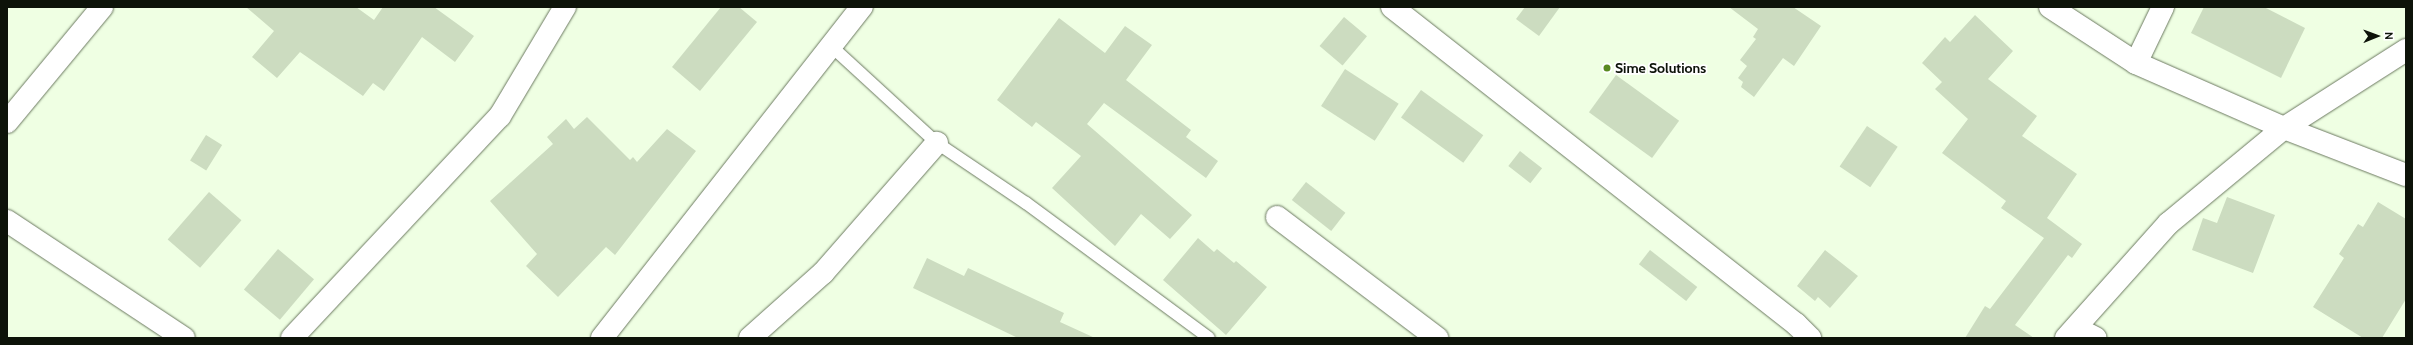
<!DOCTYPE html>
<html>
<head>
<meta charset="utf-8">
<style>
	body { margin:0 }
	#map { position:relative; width:2413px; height:345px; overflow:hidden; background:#efffe3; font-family:Cabin,sans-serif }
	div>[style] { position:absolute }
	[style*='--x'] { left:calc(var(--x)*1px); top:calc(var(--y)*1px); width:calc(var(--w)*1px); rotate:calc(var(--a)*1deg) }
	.building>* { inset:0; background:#ccdcc0; transform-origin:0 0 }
	.roads { filter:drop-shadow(0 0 1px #6b7960) drop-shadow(0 0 1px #6b7960) }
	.service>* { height:12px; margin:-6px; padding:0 6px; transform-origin:6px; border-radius:6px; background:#fff }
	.minor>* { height:22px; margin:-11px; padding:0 11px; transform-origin:11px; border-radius:11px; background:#fff }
	.dots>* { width:11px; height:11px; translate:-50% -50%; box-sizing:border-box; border:2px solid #fff; border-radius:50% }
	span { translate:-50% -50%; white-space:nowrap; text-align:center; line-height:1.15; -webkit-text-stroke:3.5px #fff; paint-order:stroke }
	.poi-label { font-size:14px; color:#0d1309; font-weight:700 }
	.left { translate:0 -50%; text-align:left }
	.frame { position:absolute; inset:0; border:8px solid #0d1309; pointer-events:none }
	.north { position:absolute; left:2357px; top:16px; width:40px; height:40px; -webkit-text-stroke:3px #fff; paint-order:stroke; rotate:89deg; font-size:11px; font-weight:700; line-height:16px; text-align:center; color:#0d1309 }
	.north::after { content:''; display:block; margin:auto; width:14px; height:18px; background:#0d1309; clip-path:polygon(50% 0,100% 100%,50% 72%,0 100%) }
</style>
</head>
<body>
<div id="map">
	<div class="building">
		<div style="clip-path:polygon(246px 7px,356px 7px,374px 20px,383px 7px,434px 7px,474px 36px,455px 62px,422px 37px,384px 91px,373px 83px,363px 96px,300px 52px,277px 78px,252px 57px,274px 31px)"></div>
		<div style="clip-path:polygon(721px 7px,739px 7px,757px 22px,700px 91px,672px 67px)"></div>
		<div style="clip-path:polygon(1525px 7px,1560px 7px,1539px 36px,1516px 19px)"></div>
		<div style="clip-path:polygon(1729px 7px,1793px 7px,1821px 26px,1794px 66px,1783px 58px,1754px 97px,1741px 87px,1743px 82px,1738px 78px,1747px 66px,1740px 60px,1756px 39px,1753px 37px,1758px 29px)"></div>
		<div style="clip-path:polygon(2204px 7px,2264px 7px,2305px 28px,2281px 78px,2191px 33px)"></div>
		<div style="clip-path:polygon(1975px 15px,2013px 51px,1988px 79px,2037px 116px,2022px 136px,2077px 174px,2047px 218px,2082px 244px,2072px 258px,2068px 255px,2015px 325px,2034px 338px,1965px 338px,1985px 306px,1990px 309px,2044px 238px,2001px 208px,2006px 201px,1942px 153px,1968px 119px,1935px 89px,1942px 82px,1922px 63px,1945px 37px,1950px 42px)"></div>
		<div style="left:1344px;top:17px;width:30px;height:38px;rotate:40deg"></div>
		<div style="clip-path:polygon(1059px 18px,1105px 53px,1125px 26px,1152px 45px,1126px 80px,1191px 130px,1186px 137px,1218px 161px,1206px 178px,1104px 103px,1087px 124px,1192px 215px,1170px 239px,1141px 214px,1115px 246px,1052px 188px,1081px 156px,1036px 122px,1032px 127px,997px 100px)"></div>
		<div style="left:1345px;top:69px;width:64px;height:44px;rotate:33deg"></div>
		<div style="left:1616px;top:75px;width:78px;height:46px;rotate:36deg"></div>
		<div style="left:1421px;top:90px;width:77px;height:34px;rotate:36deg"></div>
		<div style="clip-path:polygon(587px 117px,630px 160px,633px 157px,637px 162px,667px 129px,696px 151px,615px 255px,606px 247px,558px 297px,526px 266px,537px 254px,490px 201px,553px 144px,547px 137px,566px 119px,574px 129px)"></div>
		<div style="left:1867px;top:126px;width:37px;height:49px;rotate:34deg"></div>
		<div style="left:206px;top:135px;width:19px;height:30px;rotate:32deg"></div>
		<div style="left:1520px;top:151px;width:28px;height:19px;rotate:38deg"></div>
		<div style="left:1306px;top:182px;width:50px;height:23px;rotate:38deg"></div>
		<div style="left:209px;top:192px;width:43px;height:63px;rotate:41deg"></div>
		<div style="clip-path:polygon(2227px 197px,2275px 215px,2253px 273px,2192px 250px,2203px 218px,2217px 223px)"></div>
		<div style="clip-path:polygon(2378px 202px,2406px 219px,2406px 299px,2382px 338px,2363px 338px,2313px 307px,2344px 258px,2339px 254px,2358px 224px,2363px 227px)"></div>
		<div style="clip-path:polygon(1198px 238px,1214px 252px,1217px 249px,1234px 263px,1236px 261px,1267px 287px,1226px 335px,1163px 280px)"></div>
		<div style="left:278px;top:249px;width:47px;height:53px;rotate:40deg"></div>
		<div style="left:1650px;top:250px;width:60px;height:18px;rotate:38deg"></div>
		<div style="clip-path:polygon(1825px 250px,1858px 276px,1830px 308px,1818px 297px,1815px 301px,1797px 286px)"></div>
		<div style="clip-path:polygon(927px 258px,964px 276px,968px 268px,1064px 313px,1060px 322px,1095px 338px,1018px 338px,913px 288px)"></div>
	</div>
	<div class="roads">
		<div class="service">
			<div style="--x:831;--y:46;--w:144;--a:42.5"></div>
			<div style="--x:937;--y:143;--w:107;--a:34"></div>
			<div style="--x:1026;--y:203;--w:227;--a:36.4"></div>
		</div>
		<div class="minor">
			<div style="--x:1392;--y:7;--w:514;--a:38.12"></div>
			<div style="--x:1796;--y:324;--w:20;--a:45"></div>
			<div style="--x:2050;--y:7;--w:103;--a:33.1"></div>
			<div style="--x:2163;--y:7;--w:62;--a:115.7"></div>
			<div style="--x:2136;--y:63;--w:162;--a:23.7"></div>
			<div style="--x:2284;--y:128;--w:131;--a:21.1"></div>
			<div style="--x:7;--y:122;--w:149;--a:-50.4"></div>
			<div style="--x:1277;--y:217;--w:201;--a:37.1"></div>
			<div style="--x:7;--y:221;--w:212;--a:33.5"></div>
			<div style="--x:2076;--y:328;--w:22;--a:27"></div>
			<div style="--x:292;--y:338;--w:304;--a:-46.9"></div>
			<div style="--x:500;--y:116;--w:127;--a:-59.2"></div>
			<div style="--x:602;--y:338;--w:421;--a:-51.9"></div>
			<div style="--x:750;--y:338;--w:98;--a:-41.7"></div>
			<div style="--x:823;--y:273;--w:173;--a:-48.8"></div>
			<div style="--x:2066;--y:338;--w:154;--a:-48.2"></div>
			<div style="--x:2169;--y:223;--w:149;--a:-39.6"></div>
			<div style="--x:2284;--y:128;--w:145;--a:-32.6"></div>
		</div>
	</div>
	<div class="dots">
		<div style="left:1607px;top:68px;background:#598a20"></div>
	</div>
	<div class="poi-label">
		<span class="left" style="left:1615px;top:68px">Sime Solutions</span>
	</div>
	<div class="frame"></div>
	<div class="north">N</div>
</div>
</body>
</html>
